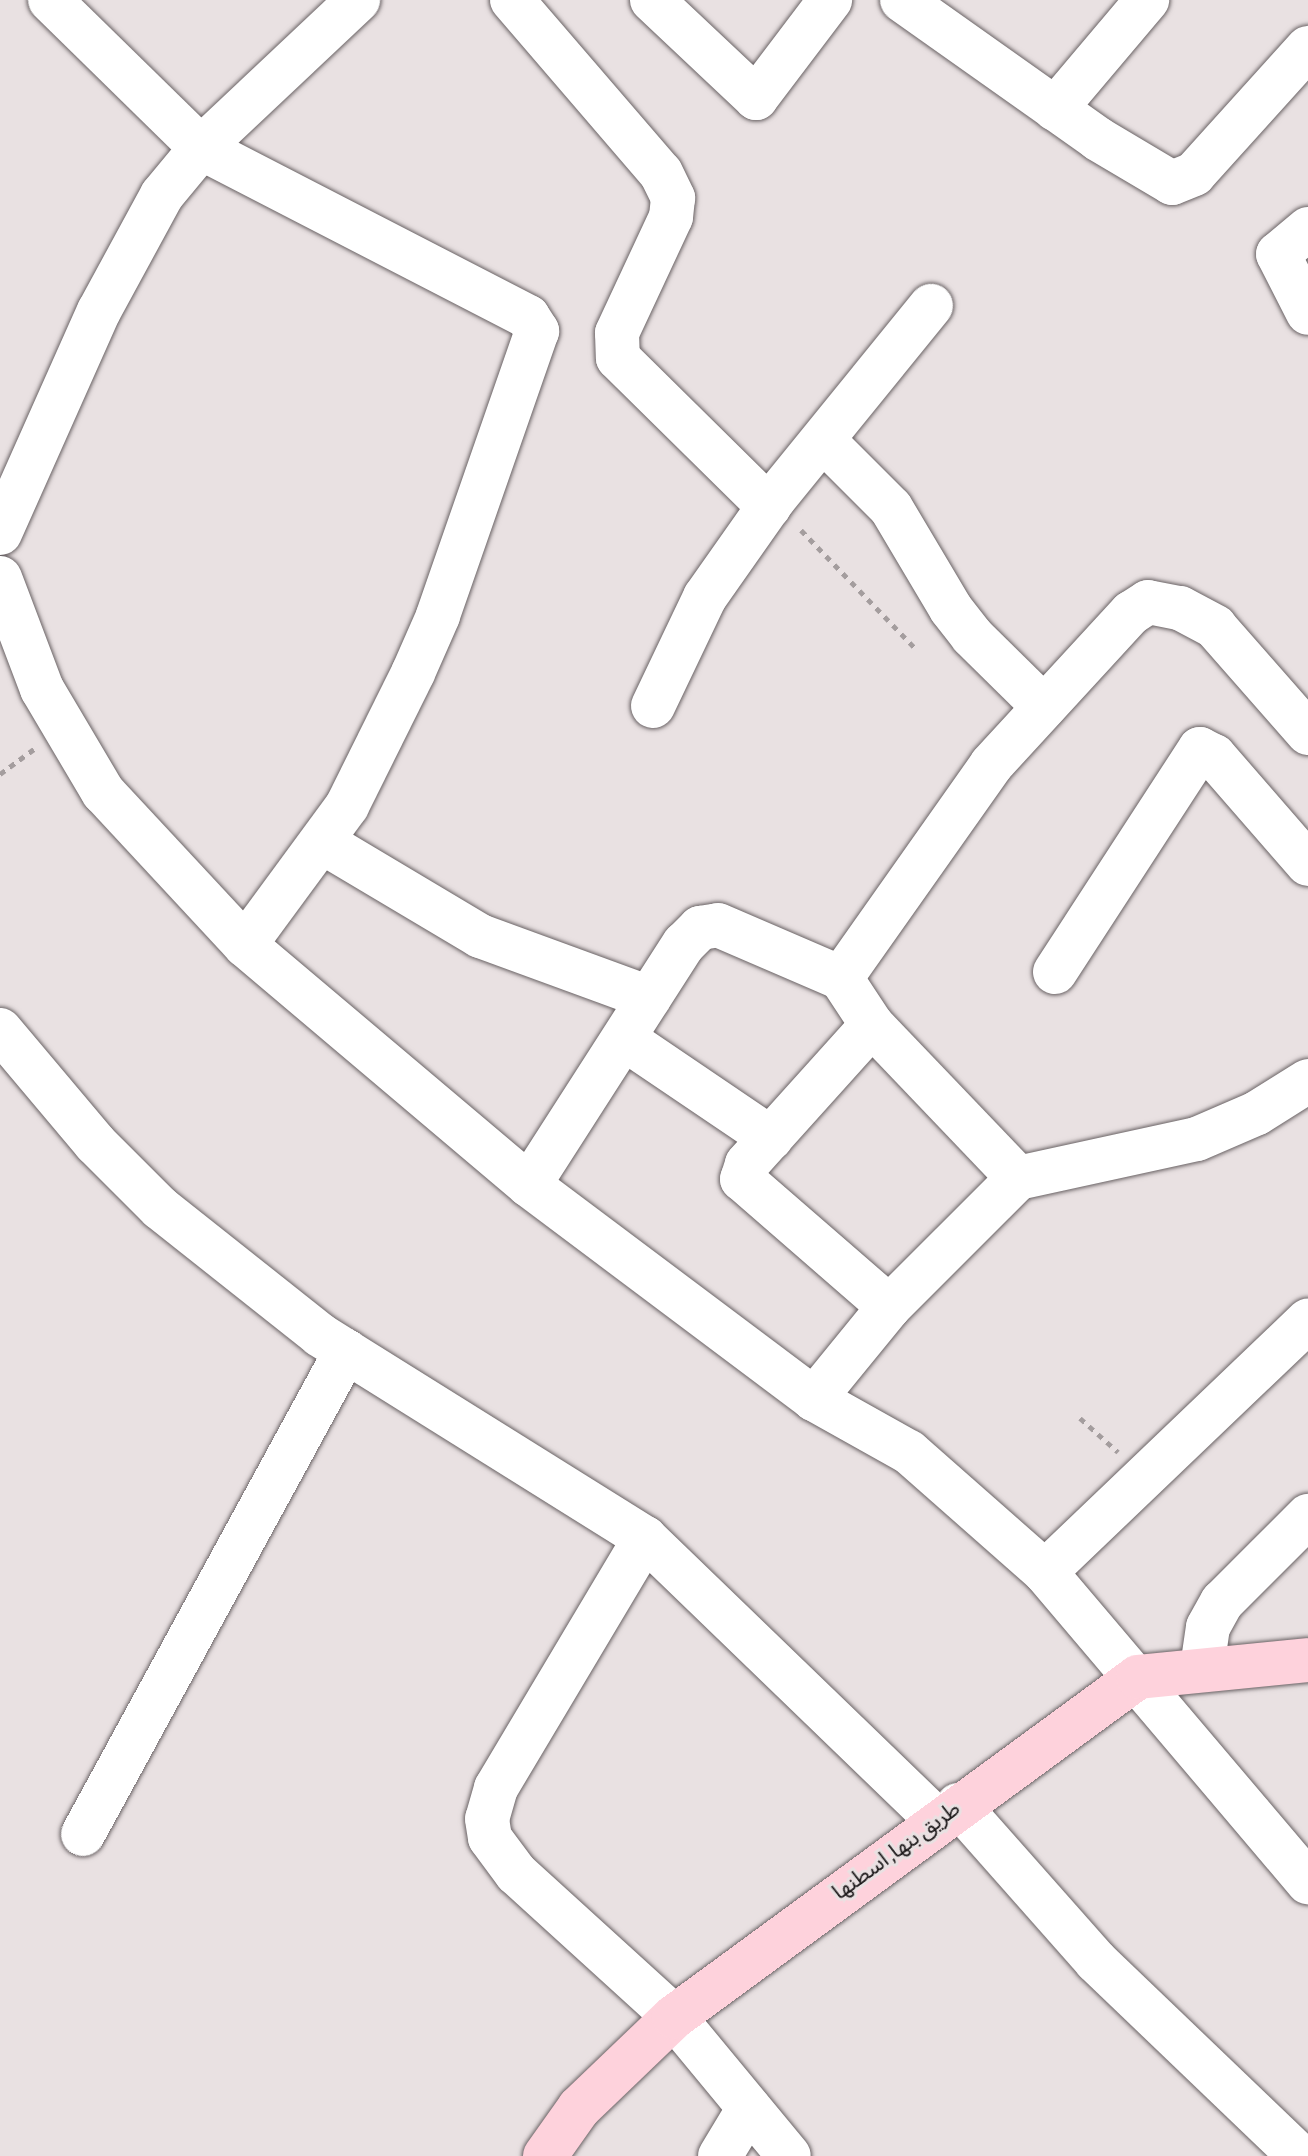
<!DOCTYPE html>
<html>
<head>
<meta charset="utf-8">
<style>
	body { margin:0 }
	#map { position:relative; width:1308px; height:2156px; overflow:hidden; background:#e9e1e2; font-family:"Asap Condensed","Noto Sans Arabic",sans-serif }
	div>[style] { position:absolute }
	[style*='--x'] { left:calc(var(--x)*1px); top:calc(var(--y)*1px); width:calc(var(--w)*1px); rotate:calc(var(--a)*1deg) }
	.path>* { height:5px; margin-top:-2.5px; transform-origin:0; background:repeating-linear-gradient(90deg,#a49d9e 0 6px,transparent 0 12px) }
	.roads { filter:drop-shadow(0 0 2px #696264) drop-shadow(0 0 2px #696264) }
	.minor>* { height:44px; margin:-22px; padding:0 22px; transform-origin:22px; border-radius:22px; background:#fff }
	.major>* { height:44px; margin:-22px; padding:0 22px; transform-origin:22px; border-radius:22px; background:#fed2dc }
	span { translate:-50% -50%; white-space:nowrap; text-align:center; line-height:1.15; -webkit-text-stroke:6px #e9e1e2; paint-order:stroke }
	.street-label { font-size:22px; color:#1a1718 }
</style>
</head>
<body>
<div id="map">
	<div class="path">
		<div style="--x:801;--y:530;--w:167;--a:46"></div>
		<div style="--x:0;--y:774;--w:42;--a:-36.3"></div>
		<div style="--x:1080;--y:1418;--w:51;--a:41.8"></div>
	</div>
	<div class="roads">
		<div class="minor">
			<div style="--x:50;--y:0;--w:211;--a:44.4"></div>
			<div style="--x:201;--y:148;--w:368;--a:27.3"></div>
			<div style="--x:528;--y:317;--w:17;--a:57"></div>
			<div style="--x:537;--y:331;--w:302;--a:109.2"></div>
			<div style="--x:438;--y:616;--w:62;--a:113.7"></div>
			<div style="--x:413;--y:673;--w:148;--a:116.4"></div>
			<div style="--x:347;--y:806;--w:172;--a:126.3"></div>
			<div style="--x:512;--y:0;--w:228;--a:49.3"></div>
			<div style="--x:661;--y:173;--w:28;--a:64"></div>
			<div style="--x:673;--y:198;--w:19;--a:96"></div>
			<div style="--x:671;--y:217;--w:128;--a:115"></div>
			<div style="--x:617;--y:333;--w:25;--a:88"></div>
			<div style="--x:618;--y:358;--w:212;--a:44.6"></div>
			<div style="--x:652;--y:0;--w:143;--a:43.3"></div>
			<div style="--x:756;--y:98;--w:123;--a:-52.9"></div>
			<div style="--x:902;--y:0;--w:240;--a:35.3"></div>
			<div style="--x:1098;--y:139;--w:86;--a:30.7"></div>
			<div style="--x:1172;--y:183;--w:24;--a:-22"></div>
			<div style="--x:1194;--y:174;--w:170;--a:-47.9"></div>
			<div style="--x:1055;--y:109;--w:143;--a:-49.8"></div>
			<div style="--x:1308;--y:229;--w:39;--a:140"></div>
			<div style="--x:1278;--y:254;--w:66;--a:63"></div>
			<div style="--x:825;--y:442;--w:93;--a:45"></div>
			<div style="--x:891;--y:508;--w:117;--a:59.3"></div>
			<div style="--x:951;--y:609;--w:34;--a:52"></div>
			<div style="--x:972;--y:636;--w:101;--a:44.6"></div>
			<div style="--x:0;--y:533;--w:243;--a:-66"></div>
			<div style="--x:99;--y:311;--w:132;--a:-61.5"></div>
			<div style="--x:162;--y:195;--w:61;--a:-50.3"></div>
			<div style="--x:201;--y:148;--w:216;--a:-43.3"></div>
			<div style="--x:0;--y:578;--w:119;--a:69.3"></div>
			<div style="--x:42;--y:689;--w:120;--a:59.4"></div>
			<div style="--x:103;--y:792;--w:209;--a:47.1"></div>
			<div style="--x:245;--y:945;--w:372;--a:40.2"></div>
			<div style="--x:529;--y:1185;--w:356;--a:36.9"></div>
			<div style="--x:653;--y:706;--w:121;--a:-64.5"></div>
			<div style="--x:705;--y:597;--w:120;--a:-54.9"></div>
			<div style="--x:774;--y:499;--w:249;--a:-50.9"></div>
			<div style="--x:324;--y:843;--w:182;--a:30.8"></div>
			<div style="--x:480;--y:936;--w:180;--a:20.1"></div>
			<div style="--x:1055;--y:972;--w:266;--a:-57"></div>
			<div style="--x:1200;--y:749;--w:16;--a:27"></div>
			<div style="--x:1214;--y:756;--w:143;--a:49"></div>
			<div style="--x:841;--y:978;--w:261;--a:-54.8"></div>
			<div style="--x:991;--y:765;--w:207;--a:-47.4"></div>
			<div style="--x:1131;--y:613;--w:20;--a:-33"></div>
			<div style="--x:1148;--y:602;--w:33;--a:11"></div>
			<div style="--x:1180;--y:608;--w:40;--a:28"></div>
			<div style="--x:1215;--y:627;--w:141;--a:48.7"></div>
			<div style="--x:872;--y:1025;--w:211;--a:46.3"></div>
			<div style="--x:1018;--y:1178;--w:183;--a:-12.3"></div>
			<div style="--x:1197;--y:1139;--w:65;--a:-23.4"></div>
			<div style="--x:1257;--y:1113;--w:60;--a:-32.1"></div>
			<div style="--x:0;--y:1030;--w:148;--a:49.9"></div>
			<div style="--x:95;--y:1143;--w:92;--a:45"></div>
			<div style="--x:160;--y:1208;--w:204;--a:38.4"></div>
			<div style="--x:320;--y:1335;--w:383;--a:32"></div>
			<div style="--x:645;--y:1538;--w:406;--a:44"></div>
			<div style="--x:626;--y:1040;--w:175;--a:34.1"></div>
			<div style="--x:1018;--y:1178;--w:182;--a:135"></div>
			<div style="--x:889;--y:1307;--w:119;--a:129.2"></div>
			<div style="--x:814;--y:1399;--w:109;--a:29.2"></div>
			<div style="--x:909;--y:1452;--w:181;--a:41.4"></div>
			<div style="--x:1045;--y:1572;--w:407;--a:49.7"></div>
			<div style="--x:529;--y:1185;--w:287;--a:-57.3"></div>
			<div style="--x:684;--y:944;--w:23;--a:-45"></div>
			<div style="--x:700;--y:928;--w:18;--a:-9"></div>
			<div style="--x:718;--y:925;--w:134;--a:23.3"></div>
			<div style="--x:841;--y:978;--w:56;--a:56.6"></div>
			<div style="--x:872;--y:1025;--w:187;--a:132"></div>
			<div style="--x:747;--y:1164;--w:16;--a:108"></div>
			<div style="--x:742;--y:1179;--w:195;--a:41"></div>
			<div style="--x:645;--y:1538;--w:291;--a:120.8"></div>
			<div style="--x:496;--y:1788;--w:32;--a:106"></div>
			<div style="--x:487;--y:1819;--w:19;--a:81"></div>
			<div style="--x:490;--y:1838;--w:44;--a:53.4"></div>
			<div style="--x:516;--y:1873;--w:214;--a:42.3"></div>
			<div style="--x:674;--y:2017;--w:180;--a:50.4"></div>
			<div style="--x:1045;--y:1572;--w:364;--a:-43.7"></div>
			<div style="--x:1202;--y:1668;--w:41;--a:-81.7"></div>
			<div style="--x:1208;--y:1627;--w:29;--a:-61"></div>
			<div style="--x:1222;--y:1602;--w:122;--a:-45"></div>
			<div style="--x:958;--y:1805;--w:208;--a:48.5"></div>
			<div style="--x:1096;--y:1961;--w:281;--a:43.8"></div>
			<div style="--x:83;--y:1834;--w:550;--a:-61.43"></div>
			<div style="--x:720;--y:2156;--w:56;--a:-58.9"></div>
		</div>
		<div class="major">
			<div style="--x:545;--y:2156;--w:59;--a:-54.7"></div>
			<div style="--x:579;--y:2108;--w:132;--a:-43.8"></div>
			<div style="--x:674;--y:2017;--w:575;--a:-36.23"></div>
			<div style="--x:1138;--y:1677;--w:171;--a:-5.7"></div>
		</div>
	</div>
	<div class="street-label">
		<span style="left:896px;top:1850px;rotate:-36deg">طريق بنها, اسطنها</span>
	</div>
</div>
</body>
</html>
